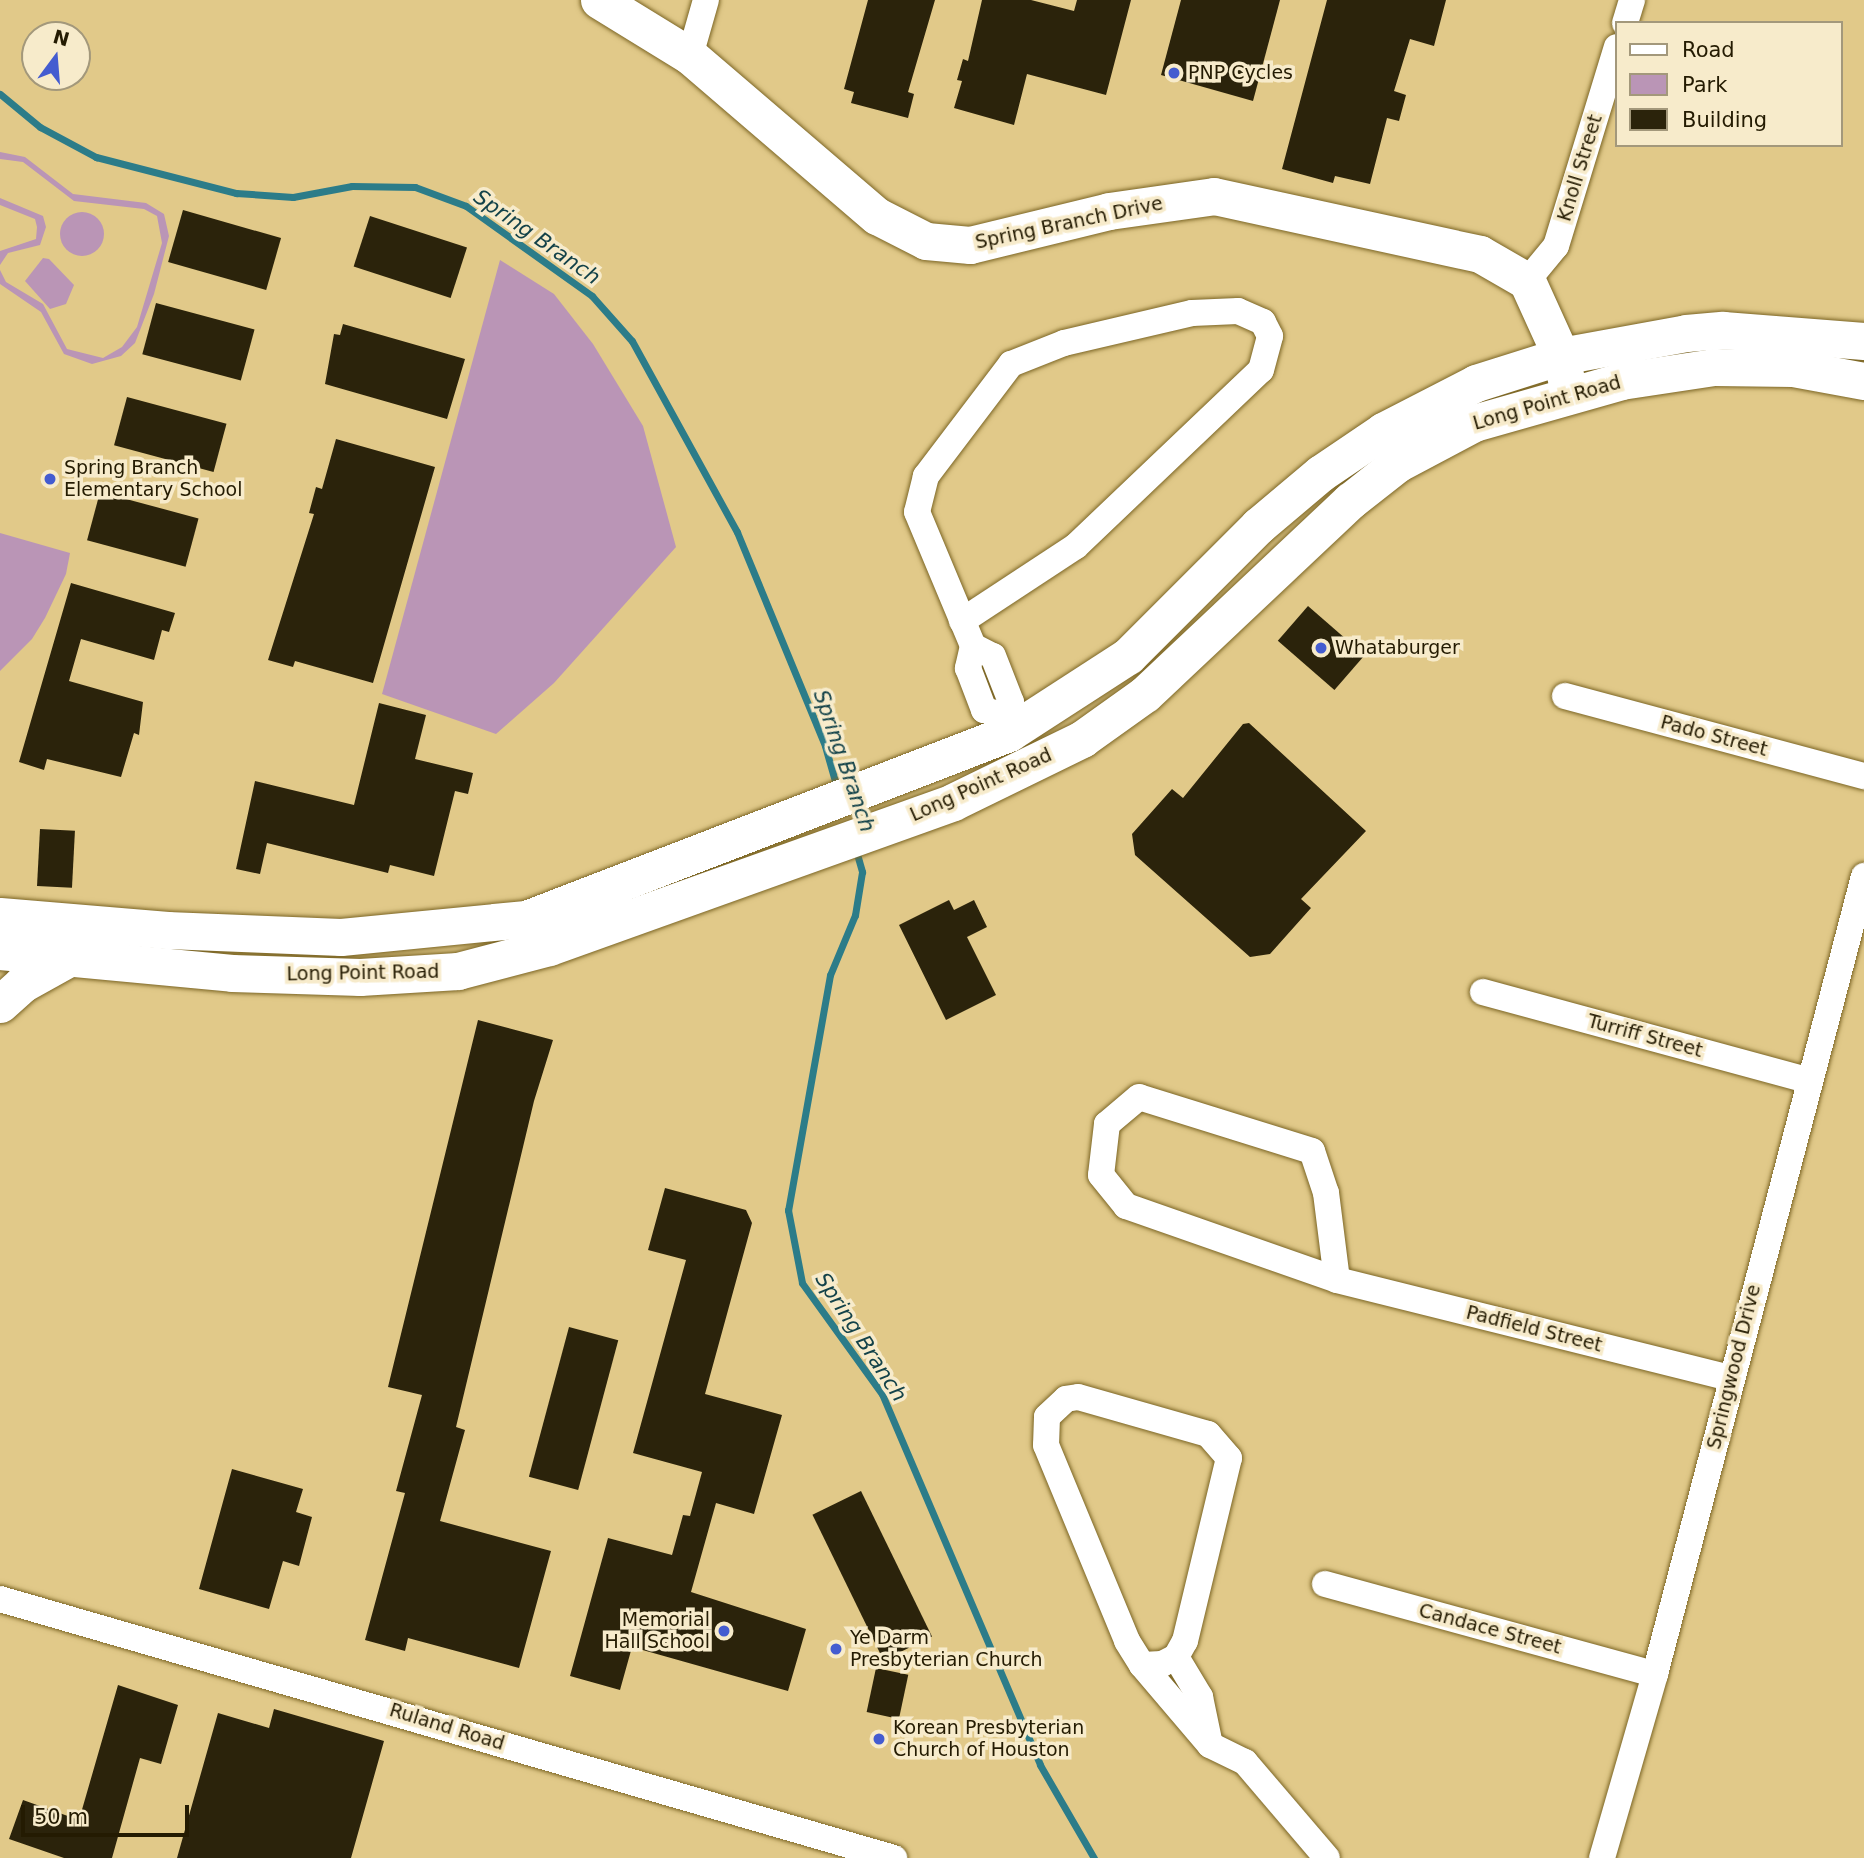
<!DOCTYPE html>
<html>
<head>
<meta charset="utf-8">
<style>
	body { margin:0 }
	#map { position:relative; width:1864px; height:1858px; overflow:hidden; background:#e1c989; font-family:"DejaVu Sans",sans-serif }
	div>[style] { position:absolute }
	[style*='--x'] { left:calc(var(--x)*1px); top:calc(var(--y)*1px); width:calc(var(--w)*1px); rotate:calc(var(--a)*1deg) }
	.green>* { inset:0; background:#ba95b6 }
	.round { border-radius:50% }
	.stream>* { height:7px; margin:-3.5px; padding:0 3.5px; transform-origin:3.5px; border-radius:3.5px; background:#2c7c89 }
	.building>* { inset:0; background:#2b230b; transform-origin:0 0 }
	.roads { filter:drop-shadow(0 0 2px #7c6625) drop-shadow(0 0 2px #7c6625) }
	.street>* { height:26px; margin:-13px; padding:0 13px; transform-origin:13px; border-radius:13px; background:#fff }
	.secondary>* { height:37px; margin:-18.5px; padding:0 18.5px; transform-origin:18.5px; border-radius:18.5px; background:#fff }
	.dots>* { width:19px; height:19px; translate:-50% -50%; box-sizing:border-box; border:4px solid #f7ebcb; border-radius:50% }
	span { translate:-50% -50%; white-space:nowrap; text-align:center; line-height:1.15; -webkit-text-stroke:7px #f7ebcb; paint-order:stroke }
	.poi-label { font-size:19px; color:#241b02 }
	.left { translate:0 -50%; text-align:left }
	.right { translate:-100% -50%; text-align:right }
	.street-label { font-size:19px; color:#241b02 }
	.water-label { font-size:21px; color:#134249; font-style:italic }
	.legend { position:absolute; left:1615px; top:21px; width:228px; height:126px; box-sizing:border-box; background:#f7ebcb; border:2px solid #a3987b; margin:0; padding:9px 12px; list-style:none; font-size:21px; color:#241b02 }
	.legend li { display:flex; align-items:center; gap:14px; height:35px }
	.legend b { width:35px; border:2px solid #a3987b }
	.north { position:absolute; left:21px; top:21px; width:70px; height:70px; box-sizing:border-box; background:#f7ebcb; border:2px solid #a3987b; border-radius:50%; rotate:16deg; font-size:19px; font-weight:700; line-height:28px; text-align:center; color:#241b02 }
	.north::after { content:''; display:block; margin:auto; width:24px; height:32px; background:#445cd0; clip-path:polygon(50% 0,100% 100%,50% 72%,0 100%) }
	.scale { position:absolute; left:21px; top:1805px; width:168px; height:32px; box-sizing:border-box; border:4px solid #241b02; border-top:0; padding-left:9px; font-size:21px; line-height:24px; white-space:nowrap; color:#241b02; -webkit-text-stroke:5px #f7ebcb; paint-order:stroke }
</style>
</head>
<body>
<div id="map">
	<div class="green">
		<div style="clip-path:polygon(0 152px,25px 157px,73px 194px,146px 203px,164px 214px,169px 236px,154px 294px,135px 343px,121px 356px,92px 364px,64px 354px,41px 312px,0 284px,0 270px,6px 282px,43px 304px,67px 349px,103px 358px,122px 347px,137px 327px,162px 243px,157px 216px,144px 209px,74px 201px,23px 162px,0 159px)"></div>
		<div style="clip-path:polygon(0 198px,43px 216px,46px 227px,40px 245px,8px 253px,0 265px,0 251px,36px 239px,37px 227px,35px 219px,0 205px)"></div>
		<div class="round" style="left:60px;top:212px;width:44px;height:44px"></div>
		<div style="clip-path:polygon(43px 258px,49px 259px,74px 285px,66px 304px,50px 309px,25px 281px)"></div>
		<div style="clip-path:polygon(500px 260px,554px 294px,593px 344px,643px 426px,676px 547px,554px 683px,496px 734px,382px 694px)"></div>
		<div style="clip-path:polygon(0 533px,70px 553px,66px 574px,45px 618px,32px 639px,0 671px)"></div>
	</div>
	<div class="stream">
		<div style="--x:0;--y:94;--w:52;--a:39.5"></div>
		<div style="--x:40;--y:127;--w:64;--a:28.2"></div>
		<div style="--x:96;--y:157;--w:145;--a:14.4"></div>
		<div style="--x:236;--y:193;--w:57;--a:4"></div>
		<div style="--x:293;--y:197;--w:60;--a:-10.6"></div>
		<div style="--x:352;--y:186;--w:63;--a:0.9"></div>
		<div style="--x:415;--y:187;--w:54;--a:20.4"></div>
		<div style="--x:466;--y:206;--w:155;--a:35.5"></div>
		<div style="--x:592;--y:296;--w:60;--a:48.4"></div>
		<div style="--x:632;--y:341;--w:218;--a:61.2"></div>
		<div style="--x:737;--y:532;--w:231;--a:67.6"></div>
		<div style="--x:825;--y:746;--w:44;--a:74.1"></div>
		<div style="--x:855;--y:847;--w:26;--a:74"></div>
		<div style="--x:862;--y:872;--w:44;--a:99.2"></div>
		<div style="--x:855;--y:915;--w:65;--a:112.6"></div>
		<div style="--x:830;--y:975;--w:239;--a:100.1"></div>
		<div style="--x:788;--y:1210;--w:74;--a:79.1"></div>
		<div style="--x:802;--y:1283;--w:137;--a:54.2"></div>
		<div style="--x:882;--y:1394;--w:403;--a:66.9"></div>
		<div style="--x:1040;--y:1765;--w:108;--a:59.9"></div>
	</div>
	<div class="building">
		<div style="clip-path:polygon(868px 0,935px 0,908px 92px,914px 94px,908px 118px,851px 103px,854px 92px,844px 89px)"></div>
		<div style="clip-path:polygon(982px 0,1031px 0,1074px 11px,1077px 0,1131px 0,1106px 95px,1027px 74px,1014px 125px,954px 108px,962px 81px,957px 80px,963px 59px,968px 61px)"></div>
		<div style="clip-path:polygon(1181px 0,1280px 0,1253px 101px,1161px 75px)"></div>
		<div style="clip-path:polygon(1327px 0,1446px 0,1434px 46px,1410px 39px,1394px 91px,1406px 95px,1399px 121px,1387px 118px,1370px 184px,1335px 176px,1333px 183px,1282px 169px)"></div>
		<div style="left:183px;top:210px;width:102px;height:54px;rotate:16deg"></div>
		<div style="left:370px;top:216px;width:102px;height:53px;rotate:18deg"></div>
		<div style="left:156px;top:303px;width:102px;height:53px;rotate:15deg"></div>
		<div style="clip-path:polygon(343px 324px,465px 359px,447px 419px,325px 384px,334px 334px,340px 335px)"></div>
		<div style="left:127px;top:397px;width:103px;height:50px;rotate:15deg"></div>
		<div style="clip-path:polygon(336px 439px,435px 467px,373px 683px,295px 661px,293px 667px,268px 660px,314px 514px,309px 513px,316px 487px,322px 489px)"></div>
		<div style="left:100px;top:492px;width:102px;height:50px;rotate:15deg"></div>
		<div style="clip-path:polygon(71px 583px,175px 613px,169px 632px,162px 630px,154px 660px,81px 639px,69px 681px,143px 702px,139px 735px,134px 733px,121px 777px,47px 759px,44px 770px,19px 762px)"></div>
		<div style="left:1308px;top:606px;width:75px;height:46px;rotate:41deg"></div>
		<div style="clip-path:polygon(379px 703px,426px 715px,415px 759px,473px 773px,468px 794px,455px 791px,434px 876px,390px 865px,388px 873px,267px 843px,260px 874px,236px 869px,255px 781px,354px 805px)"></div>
		<div style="clip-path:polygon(1249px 723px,1366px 831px,1301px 899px,1311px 908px,1270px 954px,1250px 957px,1135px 855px,1132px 834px,1172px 789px,1183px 798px,1243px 724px)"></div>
		<div style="left:40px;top:829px;width:35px;height:57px;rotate:3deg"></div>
		<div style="clip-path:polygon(949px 900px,954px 910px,974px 900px,987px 927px,967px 937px,996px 995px,946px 1020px,899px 925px)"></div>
		<div style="clip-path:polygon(478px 1020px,553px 1040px,534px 1101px,456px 1427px,465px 1430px,440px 1521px,551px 1551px,519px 1668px,408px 1638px,405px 1651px,365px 1640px,405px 1493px,396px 1491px,422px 1395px,388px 1387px)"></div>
		<div style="clip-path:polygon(665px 1188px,746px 1210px,752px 1223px,705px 1394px,782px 1415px,754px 1514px,716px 1503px,691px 1592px,806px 1629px,788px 1691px,632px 1647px,620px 1690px,570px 1676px,608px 1538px,672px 1555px,683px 1515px,690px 1516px,702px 1472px,633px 1453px,686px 1260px,648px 1250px)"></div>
		<div style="left:569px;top:1327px;width:51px;height:155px;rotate:15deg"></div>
		<div style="clip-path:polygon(232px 1469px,303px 1489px,296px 1512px,312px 1517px,299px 1566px,283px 1561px,269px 1609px,199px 1589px)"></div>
		<div style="left:861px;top:1491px;width:162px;height:54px;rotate:64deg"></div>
		<div style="left:876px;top:1668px;width:33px;height:45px;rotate:12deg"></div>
		<div style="clip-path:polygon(118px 1685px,178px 1705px,161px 1764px,140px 1758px,112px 1858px,64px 1858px,9px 1839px,23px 1800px,79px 1820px)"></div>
		<div style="clip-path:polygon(274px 1709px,384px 1741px,351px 1858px,177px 1858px,218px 1713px,269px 1728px)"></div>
	</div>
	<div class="roads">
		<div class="street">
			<div style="--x:1625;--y:23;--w:24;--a:-73"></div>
			<div style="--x:690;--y:56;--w:58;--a:-74.1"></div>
			<div style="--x:1527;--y:281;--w:45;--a:-50.4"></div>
			<div style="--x:1556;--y:246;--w:208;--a:-73"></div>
			<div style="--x:962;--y:621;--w:136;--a:-33.3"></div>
			<div style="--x:1076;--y:546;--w:255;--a:-43.6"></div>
			<div style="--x:1261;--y:370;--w:35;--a:-75"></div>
			<div style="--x:1270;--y:336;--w:16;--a:-117"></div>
			<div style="--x:1263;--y:322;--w:27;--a:-156"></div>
			<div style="--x:1238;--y:311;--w:46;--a:177.5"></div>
			<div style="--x:1192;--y:313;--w:131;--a:166.8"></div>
			<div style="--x:1064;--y:343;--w:57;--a:158.4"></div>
			<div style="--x:1011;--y:364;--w:141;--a:127.2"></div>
			<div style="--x:926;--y:476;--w:37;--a:104"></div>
			<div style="--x:917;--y:512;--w:145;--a:67.3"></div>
			<div style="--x:973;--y:646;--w:23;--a:103"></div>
			<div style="--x:968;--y:668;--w:45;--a:69.1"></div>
			<div style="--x:984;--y:710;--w:20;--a:15"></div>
			<div style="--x:973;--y:646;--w:22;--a:27"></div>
			<div style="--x:993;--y:656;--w:49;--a:68.6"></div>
			<div style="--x:1011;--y:702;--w:15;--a:122"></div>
			<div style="--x:1565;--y:696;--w:310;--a:15"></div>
			<div style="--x:1483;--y:992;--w:336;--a:15.2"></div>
			<div style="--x:1337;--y:1280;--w:88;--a:-97.2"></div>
			<div style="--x:1326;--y:1193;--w:44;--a:-108.4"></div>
			<div style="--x:1312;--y:1151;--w:181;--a:-162.7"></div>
			<div style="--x:1139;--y:1097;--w:42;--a:139.8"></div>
			<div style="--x:1107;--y:1124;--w:51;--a:96.7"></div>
			<div style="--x:1101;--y:1175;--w:40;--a:51"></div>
			<div style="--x:1126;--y:1206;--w:224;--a:19.3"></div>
			<div style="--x:1337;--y:1280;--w:406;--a:14"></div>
			<div style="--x:1325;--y:1584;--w:342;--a:15.3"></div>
			<div style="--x:0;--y:1599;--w:931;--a:16.16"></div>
			<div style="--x:1176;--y:1657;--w:47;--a:59"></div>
			<div style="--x:1200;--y:1697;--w:44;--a:78.2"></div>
			<div style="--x:1142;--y:1665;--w:20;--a:-3"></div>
			<div style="--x:1162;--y:1664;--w:16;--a:-27"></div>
			<div style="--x:1176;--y:1657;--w:18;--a:-61"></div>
			<div style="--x:1185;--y:1641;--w:188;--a:-76.5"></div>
			<div style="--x:1229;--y:1458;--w:32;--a:-131"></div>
			<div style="--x:1208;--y:1434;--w:135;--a:-164.1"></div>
			<div style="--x:1078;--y:1397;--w:12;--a:171"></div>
			<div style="--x:1066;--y:1399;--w:26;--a:137"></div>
			<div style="--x:1047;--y:1417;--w:28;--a:92"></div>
			<div style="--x:1046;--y:1445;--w:212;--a:67.5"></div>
			<div style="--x:1127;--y:1641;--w:28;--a:58"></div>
			<div style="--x:1142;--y:1665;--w:105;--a:49.6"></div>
			<div style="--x:1210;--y:1745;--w:39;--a:26"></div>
			<div style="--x:1245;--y:1762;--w:126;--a:49.5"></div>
			<div style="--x:1602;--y:1858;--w:191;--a:-73.9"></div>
			<div style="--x:1655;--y:1674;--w:825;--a:-75.32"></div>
		</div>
		<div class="secondary">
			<div style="--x:599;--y:0;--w:107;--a:31.6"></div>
			<div style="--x:690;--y:56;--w:246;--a:40.6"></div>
			<div style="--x:877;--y:216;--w:55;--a:27"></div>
			<div style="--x:926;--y:241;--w:44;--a:5.2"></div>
			<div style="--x:970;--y:245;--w:143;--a:-13.7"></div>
			<div style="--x:1109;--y:211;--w:106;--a:-8.1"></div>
			<div style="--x:1214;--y:196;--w:272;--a:12.3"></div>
			<div style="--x:1480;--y:254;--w:54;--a:29.9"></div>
			<div style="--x:1527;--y:281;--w:82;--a:65.6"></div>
			<div style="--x:1561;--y:356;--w:25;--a:78"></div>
			<div style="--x:0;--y:916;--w:168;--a:4.8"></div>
			<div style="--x:167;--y:930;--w:174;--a:2.3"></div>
			<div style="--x:341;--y:937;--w:186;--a:-5.6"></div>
			<div style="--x:526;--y:919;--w:518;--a:-21.06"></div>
			<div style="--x:1009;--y:733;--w:142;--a:-32.9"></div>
			<div style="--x:1128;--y:656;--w:184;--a:-45"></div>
			<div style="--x:1258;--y:526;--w:82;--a:-40.1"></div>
			<div style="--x:1321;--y:473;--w:75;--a:-34.1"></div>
			<div style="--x:1383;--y:431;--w:105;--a:-27.3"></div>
			<div style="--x:1476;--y:383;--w:89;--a:-17.6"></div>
			<div style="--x:1561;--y:356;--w:127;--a:-10.4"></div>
			<div style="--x:1686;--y:333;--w:37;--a:-5"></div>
			<div style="--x:1723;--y:330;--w:141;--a:4.5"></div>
			<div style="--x:0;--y:951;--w:233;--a:5.4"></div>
			<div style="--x:232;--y:973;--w:128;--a:1.8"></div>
			<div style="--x:360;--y:977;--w:98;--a:-3.5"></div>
			<div style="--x:458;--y:971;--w:94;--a:-14.8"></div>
			<div style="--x:549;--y:947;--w:429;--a:-19.7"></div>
			<div style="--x:953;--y:802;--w:144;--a:-26"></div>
			<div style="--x:1082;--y:739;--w:77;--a:-35.5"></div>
			<div style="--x:1145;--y:694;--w:282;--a:-43.3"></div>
			<div style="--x:1350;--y:501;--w:60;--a:-38.2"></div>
			<div style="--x:1397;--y:464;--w:87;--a:-28"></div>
			<div style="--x:1474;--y:423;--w:153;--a:-15.9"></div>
			<div style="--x:1621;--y:381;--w:94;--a:-8.6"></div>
			<div style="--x:1714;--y:367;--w:79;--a:0.7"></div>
			<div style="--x:1793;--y:368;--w:72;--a:10.4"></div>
			<div style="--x:0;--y:1004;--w:30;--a:-42"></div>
			<div style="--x:22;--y:984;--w:54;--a:-29"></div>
		</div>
	</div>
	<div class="dots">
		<div style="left:1174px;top:73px;background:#445cd0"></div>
		<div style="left:50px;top:479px;background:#445cd0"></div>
		<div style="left:1321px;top:648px;background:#445cd0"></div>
		<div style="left:724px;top:1631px;background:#445cd0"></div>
		<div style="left:836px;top:1649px;background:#445cd0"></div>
		<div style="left:879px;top:1739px;background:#445cd0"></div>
	</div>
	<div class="poi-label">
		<span class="left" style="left:1188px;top:73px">PNP Cycles</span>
		<span class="left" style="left:64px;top:479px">Spring Branch<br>Elementary School</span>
		<span class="left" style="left:1335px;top:648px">Whataburger</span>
		<span class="right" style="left:710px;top:1631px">Memorial<br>Hall School</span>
		<span class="left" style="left:850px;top:1649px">Ye Darm<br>Presbyterian Church</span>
		<span class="left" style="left:893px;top:1739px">Korean Presbyterian<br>Church of Houston</span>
	</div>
	<div class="street-label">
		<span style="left:1580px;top:168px;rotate:-73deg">Knoll Street</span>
		<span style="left:1069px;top:223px;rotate:-12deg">Spring Branch Drive</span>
		<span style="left:1547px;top:403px;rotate:-16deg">Long Point Road</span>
		<span style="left:1714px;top:736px;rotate:15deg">Pado Street</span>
		<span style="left:981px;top:785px;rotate:-24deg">Long Point Road</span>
		<span style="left:363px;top:973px;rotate:-1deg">Long Point Road</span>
		<span style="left:1645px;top:1036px;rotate:15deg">Turriff Street</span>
		<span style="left:1534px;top:1329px;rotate:14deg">Padfield Street</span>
		<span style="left:1734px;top:1367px;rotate:-76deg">Springwood Drive</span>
		<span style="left:1490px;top:1629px;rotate:15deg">Candace Street</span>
		<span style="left:447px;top:1727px;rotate:17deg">Ruland Road</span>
	</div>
	<div class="water-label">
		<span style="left:537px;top:237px;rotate:35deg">Spring Branch</span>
		<span style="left:844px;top:761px;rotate:71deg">Spring Branch</span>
		<span style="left:861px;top:1337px;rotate:57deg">Spring Branch</span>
	</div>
	<ul class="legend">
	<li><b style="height:9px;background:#fff"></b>Road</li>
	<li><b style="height:19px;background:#ba95b6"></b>Park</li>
	<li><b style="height:19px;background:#2b230b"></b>Building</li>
	</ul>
	<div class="north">N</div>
	<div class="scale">50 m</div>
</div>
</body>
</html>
